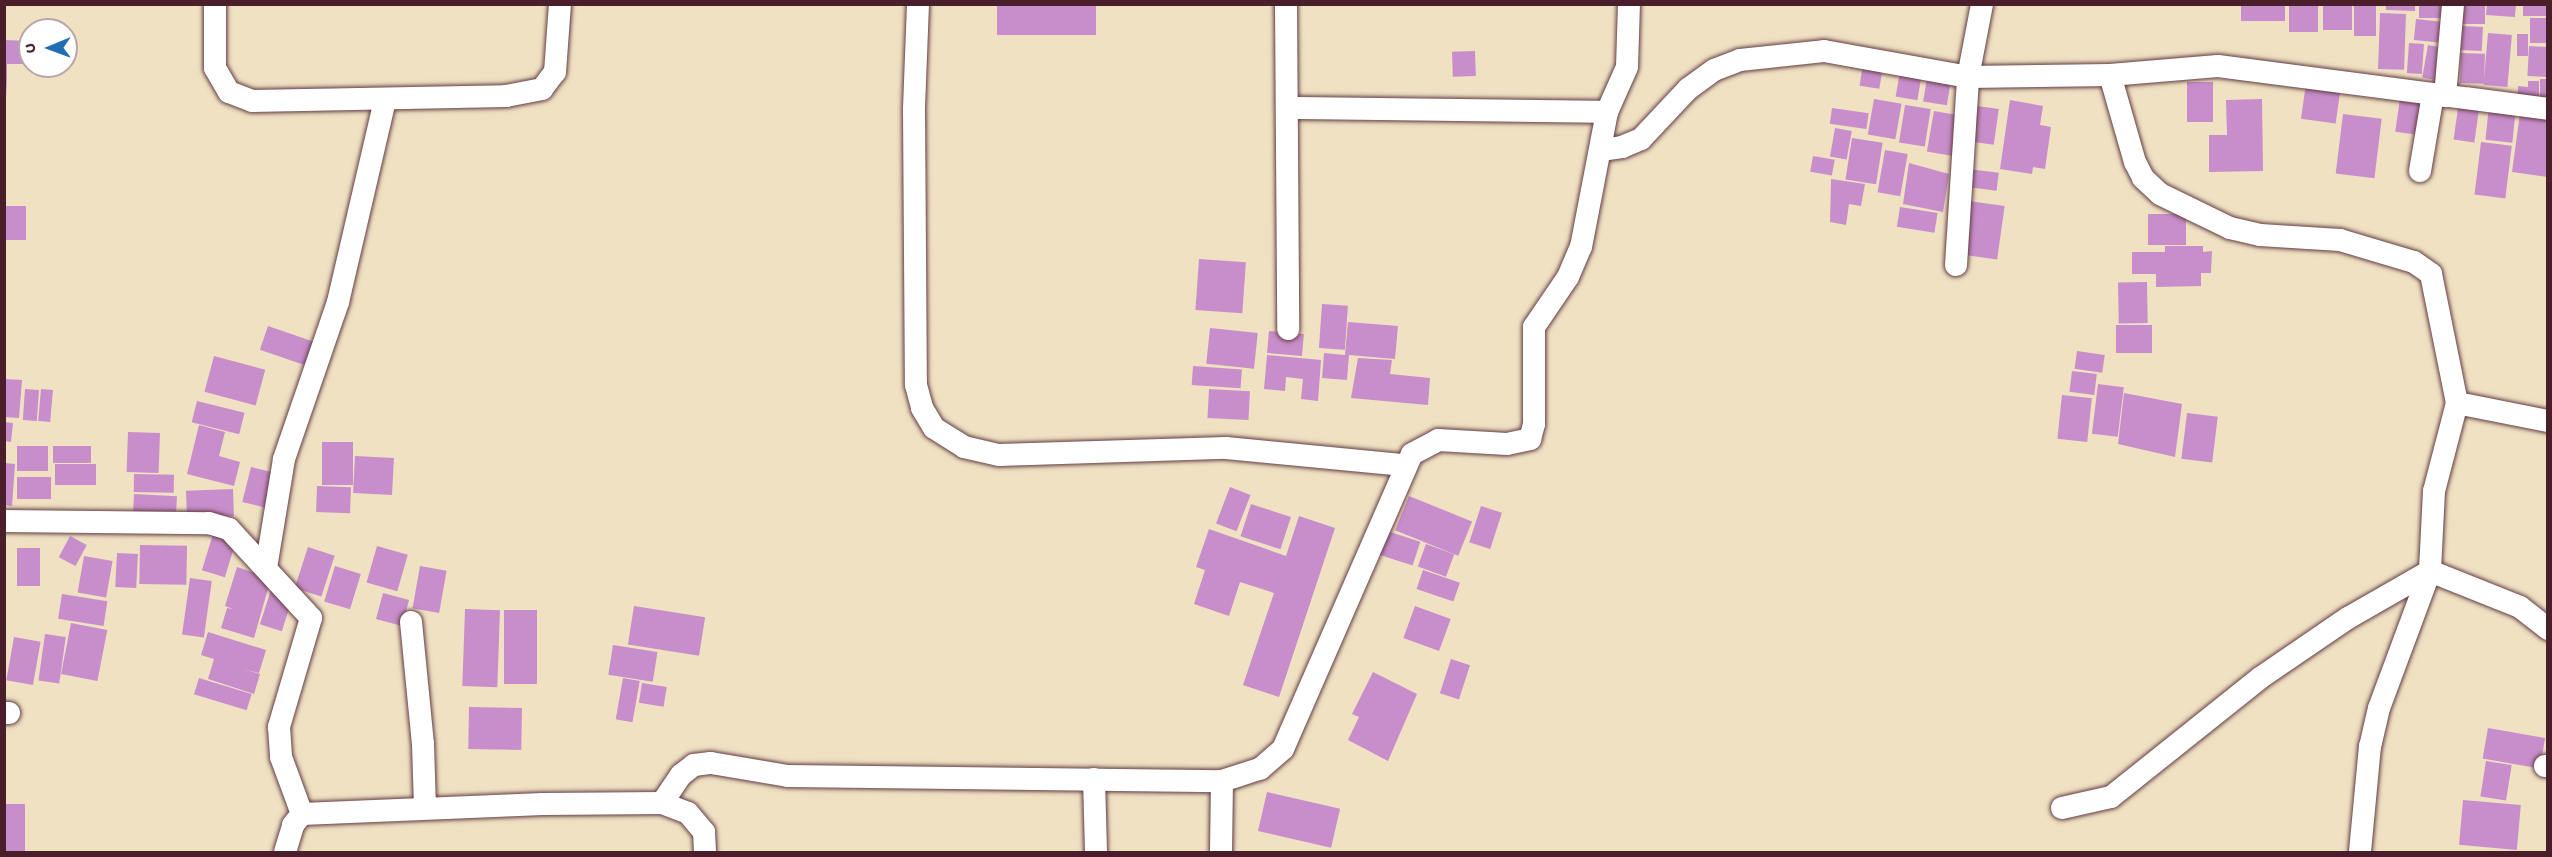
<!DOCTYPE html>
<html>
<head>
<meta charset="utf-8">
<style>
	body { margin:0 }
	#map { position:relative; width:2552px; height:857px; overflow:hidden; background:#f0e1c3; font-family:"Gochi Hand",sans-serif }
	div>[style] { position:absolute }
	[style*='--x'] { left:calc(var(--x)*1px); top:calc(var(--y)*1px); width:calc(var(--w)*1px); rotate:calc(var(--a)*1deg) }
	.building>* { inset:0; background:#c78ecb; transform-origin:0 0 }
	.roads { filter:drop-shadow(0 0 2px #633c42) drop-shadow(0 0 2px #633c42) }
	.minor>* { height:22px; margin:-11px; padding:0 11px; transform-origin:11px; border-radius:11px; background:#fff }
	span { translate:-50% -50%; white-space:nowrap; text-align:center; line-height:1.15; -webkit-text-stroke:6px #fff; paint-order:stroke }
	.frame { position:absolute; inset:0; border:6px solid #4a1f2b; pointer-events:none }
	.north { position:absolute; left:18px; top:18px; width:60px; height:60px; box-sizing:border-box; background:#fff; border:2px solid #b7a5aa; border-radius:50%; rotate:269deg; font-size:16px; font-weight:700; line-height:24px; text-align:center; color:#4a1f2b }
	.north::after { content:''; display:block; margin:auto; width:21px; height:27px; background:#1f6fb2; clip-path:polygon(50% 0,100% 100%,50% 72%,0 100%) }
</style>
</head>
<body>
<div id="map">
	<div class="building">
		<div style="left:997px;top:4px;width:99px;height:31px"></div>
		<div style="left:2241px;top:4px;width:44px;height:17px"></div>
		<div style="left:2289px;top:4px;width:29px;height:28px"></div>
		<div style="left:2323px;top:4px;width:29px;height:26px"></div>
		<div style="left:2354px;top:4px;width:22px;height:32px"></div>
		<div style="clip-path:polygon(2386px 4px,2415px 4px,2415px 11px,2386px 10px)"></div>
		<div style="left:2419px;top:4px;width:31px;height:14px"></div>
		<div style="left:2461px;top:4px;width:24px;height:20px"></div>
		<div style="clip-path:polygon(2487px 4px,2516px 4px,2515px 17px,2486px 15px)"></div>
		<div style="left:2523px;top:4px;width:25px;height:12px"></div>
		<div style="left:2380px;top:13px;width:26px;height:56px;rotate:2deg"></div>
		<div style="left:2530px;top:18px;width:18px;height:25px"></div>
		<div style="left:2416px;top:19px;width:30px;height:21px;rotate:6deg"></div>
		<div style="left:2462px;top:26px;width:21px;height:24px;rotate:3deg"></div>
		<div style="left:2488px;top:33px;width:24px;height:52px;rotate:5deg"></div>
		<div style="left:2517px;top:34px;width:11px;height:22px"></div>
		<div style="clip-path:polygon(4px 40px,29px 41px,29px 64px,7px 64px,7px 99px)"></div>
		<div style="left:2409px;top:43px;width:15px;height:30px;rotate:4deg"></div>
		<div style="left:2428px;top:45px;width:17px;height:33px;rotate:10deg"></div>
		<div style="left:2529px;top:46px;width:19px;height:30px;rotate:3deg"></div>
		<div style="left:1475px;top:51px;width:25px;height:23px;rotate:88deg"></div>
		<div style="left:2461px;top:53px;width:24px;height:30px;rotate:2deg"></div>
		<div style="left:1863px;top:64px;width:20px;height:22px;rotate:9deg"></div>
		<div style="left:1901px;top:66px;width:22px;height:31px;rotate:10deg"></div>
		<div style="left:1928px;top:71px;width:24px;height:31px;rotate:9deg"></div>
		<div style="left:2540px;top:79px;width:8px;height:20px"></div>
		<div style="clip-path:polygon(2528px 81px,2539px 81px,2539px 97px,2518px 97px,2518px 86px,2528px 87px)"></div>
		<div style="left:2187px;top:82px;width:26px;height:40px"></div>
		<div style="left:2306px;top:83px;width:35px;height:36px;rotate:8deg"></div>
		<div style="left:2400px;top:98px;width:28px;height:34px;rotate:8deg"></div>
		<div style="left:1874px;top:99px;width:28px;height:36px;rotate:10deg"></div>
		<div style="clip-path:polygon(2262px 99px,2263px 171px,2209px 172px,2209px 135px,2227px 135px,2226px 100px)"></div>
		<div style="clip-path:polygon(2010px 100px,2043px 106px,2040px 125px,2051px 127px,2045px 169px,2033px 167px,2032px 174px,2000px 169px)"></div>
		<div style="left:2459px;top:101px;width:21px;height:39px;rotate:8deg"></div>
		<div style="left:1905px;top:105px;width:26px;height:38px;rotate:9deg"></div>
		<div style="left:1977px;top:106px;width:22px;height:36px;rotate:8deg"></div>
		<div style="left:2489px;top:106px;width:27px;height:34px;rotate:6deg"></div>
		<div style="left:1832px;top:108px;width:37px;height:16px;rotate:8deg"></div>
		<div style="left:1934px;top:111px;width:28px;height:41px;rotate:10deg"></div>
		<div style="left:2343px;top:114px;width:39px;height:60px;rotate:7deg"></div>
		<div style="clip-path:polygon(2520px 114px,2548px 118px,2548px 177px,2512px 172px)"></div>
		<div style="left:1835px;top:128px;width:17px;height:29px;rotate:10deg"></div>
		<div style="left:1852px;top:138px;width:31px;height:42px;rotate:9deg"></div>
		<div style="left:2481px;top:142px;width:31px;height:53px;rotate:7deg"></div>
		<div style="left:1885px;top:150px;width:23px;height:43px;rotate:10deg"></div>
		<div style="left:1813px;top:156px;width:22px;height:16px;rotate:10deg"></div>
		<div style="clip-path:polygon(1909px 163px,1949px 174px,1943px 212px,1903px 204px)"></div>
		<div style="left:1968px;top:169px;width:31px;height:18px;rotate:7deg"></div>
		<div style="clip-path:polygon(1831px 179px,1865px 184px,1861px 206px,1849px 204px,1846px 225px,1830px 222px)"></div>
		<div style="left:1969px;top:201px;width:36px;height:54px;rotate:8deg"></div>
		<div style="left:4px;top:206px;width:22px;height:34px"></div>
		<div style="left:1900px;top:207px;width:38px;height:20px;rotate:9deg"></div>
		<div style="left:2148px;top:214px;width:38px;height:31px"></div>
		<div style="clip-path:polygon(2165px 246px,2203px 246px,2203px 252px,2212px 251px,2211px 273px,2201px 273px,2201px 286px,2156px 287px,2156px 274px,2132px 274px,2132px 252px,2165px 252px)"></div>
		<div style="left:1199px;top:259px;width:47px;height:51px;rotate:4deg"></div>
		<div style="left:2147px;top:282px;width:41px;height:29px;rotate:89deg"></div>
		<div style="left:1322px;top:304px;width:26px;height:44px;rotate:4deg"></div>
		<div style="clip-path:polygon(1348px 322px,1398px 326px,1395px 359px,1349px 355px,1347px 380px,1322px 378px,1324px 353px,1345px 355px)"></div>
		<div style="left:2116px;top:325px;width:36px;height:28px"></div>
		<div style="left:268px;top:326px;width:50px;height:25px;rotate:19deg"></div>
		<div style="left:1210px;top:328px;width:48px;height:36px;rotate:6deg"></div>
		<div style="left:1269px;top:331px;width:35px;height:22px;rotate:5deg"></div>
		<div style="left:2077px;top:351px;width:28px;height:18px;rotate:8deg"></div>
		<div style="clip-path:polygon(1267px 355px,1321px 360px,1318px 401px,1301px 399px,1303px 379px,1286px 377px,1285px 391px,1264px 389px)"></div>
		<div style="left:214px;top:356px;width:53px;height:37px;rotate:15deg"></div>
		<div style="clip-path:polygon(1358px 358px,1392px 360px,1390px 374px,1430px 378px,1428px 405px,1351px 398px)"></div>
		<div style="left:1193px;top:366px;width:49px;height:19px;rotate:4deg"></div>
		<div style="left:2072px;top:371px;width:25px;height:21px;rotate:7deg"></div>
		<div style="clip-path:polygon(4px 379px,22px 380px,19px 418px,4px 417px)"></div>
		<div style="left:2098px;top:384px;width:26px;height:50px;rotate:7deg"></div>
		<div style="left:25px;top:389px;width:14px;height:31px;rotate:4deg"></div>
		<div style="left:41px;top:389px;width:12px;height:32px;rotate:5deg"></div>
		<div style="left:1209px;top:389px;width:41px;height:29px;rotate:3deg"></div>
		<div style="clip-path:polygon(2124px 393px,2182px 404px,2175px 457px,2118px 444px)"></div>
		<div style="left:2062px;top:395px;width:30px;height:44px;rotate:6deg"></div>
		<div style="left:197px;top:401px;width:49px;height:22px;rotate:14deg"></div>
		<div style="left:2187px;top:413px;width:31px;height:46px;rotate:7deg"></div>
		<div style="clip-path:polygon(4px 422px,13px 423px,11px 442px,4px 441px)"></div>
		<div style="clip-path:polygon(199px 425px,225px 432px,219px 456px,240px 462px,234px 486px,187px 474px)"></div>
		<div style="left:128px;top:432px;width:32px;height:40px;rotate:2deg"></div>
		<div style="left:322px;top:442px;width:31px;height:43px"></div>
		<div style="left:17px;top:446px;width:31px;height:25px"></div>
		<div style="left:53px;top:446px;width:38px;height:17px"></div>
		<div style="left:355px;top:456px;width:39px;height:37px;rotate:3deg"></div>
		<div style="clip-path:polygon(4px 463px,15px 464px,12px 506px,4px 505px)"></div>
		<div style="left:55px;top:464px;width:41px;height:21px"></div>
		<div style="left:251px;top:467px;width:25px;height:36px;rotate:14deg"></div>
		<div style="left:134px;top:474px;width:40px;height:18px;rotate:1deg"></div>
		<div style="left:17px;top:477px;width:34px;height:22px"></div>
		<div style="left:317px;top:486px;width:34px;height:26px;rotate:2deg"></div>
		<div style="left:1230px;top:487px;width:22px;height:39px;rotate:21deg"></div>
		<div style="left:233px;top:489px;width:27px;height:47px;rotate:88deg"></div>
		<div style="left:134px;top:494px;width:43px;height:22px;rotate:3deg"></div>
		<div style="left:1409px;top:496px;width:68px;height:37px;rotate:22deg"></div>
		<div style="left:1251px;top:504px;width:42px;height:34px;rotate:18deg"></div>
		<div style="left:1481px;top:506px;width:22px;height:38px;rotate:18deg"></div>
		<div style="clip-path:polygon(1299px 516px,1335px 528px,1279px 697px,1243px 685px,1274px 593px,1240px 582px,1229px 616px,1194px 604px,1205px 570px,1196px 567px,1209px 529px,1286px 556px)"></div>
		<div style="left:1387px;top:531px;width:35px;height:25px;rotate:18deg"></div>
		<div style="left:213px;top:534px;width:24px;height:38px;rotate:17deg"></div>
		<div style="left:70px;top:536px;width:19px;height:24px;rotate:28deg"></div>
		<div style="left:1426px;top:544px;width:30px;height:24px;rotate:20deg"></div>
		<div style="left:140px;top:545px;width:47px;height:39px;rotate:1deg"></div>
		<div style="left:377px;top:546px;width:32px;height:38px;rotate:16deg"></div>
		<div style="left:308px;top:547px;width:28px;height:43px;rotate:18deg"></div>
		<div style="left:17px;top:548px;width:23px;height:38px"></div>
		<div style="left:117px;top:553px;width:21px;height:34px;rotate:3deg"></div>
		<div style="left:84px;top:556px;width:29px;height:37px;rotate:10deg"></div>
		<div style="left:335px;top:566px;width:27px;height:37px;rotate:17deg"></div>
		<div style="left:420px;top:566px;width:27px;height:43px;rotate:10deg"></div>
		<div style="clip-path:polygon(237px 567px,271px 578px,254px 638px,221px 628px,227px 608px,233px 609px,225px 606px)"></div>
		<div style="left:1423px;top:570px;width:39px;height:20px;rotate:19deg"></div>
		<div style="left:190px;top:578px;width:22px;height:57px;rotate:8deg"></div>
		<div style="left:271px;top:590px;width:23px;height:36px;rotate:18deg"></div>
		<div style="left:383px;top:593px;width:27px;height:27px;rotate:15deg"></div>
		<div style="left:62px;top:594px;width:46px;height:25px;rotate:9deg"></div>
		<div style="left:634px;top:606px;width:72px;height:39px;rotate:9deg"></div>
		<div style="left:1415px;top:606px;width:38px;height:34px;rotate:20deg"></div>
		<div style="left:465px;top:609px;width:35px;height:77px;rotate:2deg"></div>
		<div style="left:504px;top:610px;width:33px;height:74px"></div>
		<div style="left:71px;top:623px;width:37px;height:52px;rotate:11deg"></div>
		<div style="clip-path:polygon(208px 632px,266px 650px,259px 673px,243px 669px,260px 674px,254px 694px,208px 679px,214px 659px,201px 655px)"></div>
		<div style="left:45px;top:634px;width:21px;height:47px;rotate:8deg"></div>
		<div style="left:14px;top:637px;width:27px;height:44px;rotate:10deg"></div>
		<div style="left:613px;top:645px;width:45px;height:30px;rotate:9deg"></div>
		<div style="left:1451px;top:659px;width:20px;height:36px;rotate:18deg"></div>
		<div style="clip-path:polygon(1373px 672px,1417px 694px,1388px 761px,1348px 740px,1359px 717px,1352px 714px)"></div>
		<div style="left:199px;top:678px;width:55px;height:17px;rotate:17deg"></div>
		<div style="left:623px;top:678px;width:17px;height:42px;rotate:10deg"></div>
		<div style="left:642px;top:683px;width:25px;height:20px;rotate:9deg"></div>
		<div style="left:469px;top:707px;width:53px;height:42px;rotate:1deg"></div>
		<div style="left:2488px;top:728px;width:58px;height:31px;rotate:10deg"></div>
		<div style="left:2486px;top:761px;width:26px;height:36px;rotate:9deg"></div>
		<div style="left:1267px;top:792px;width:75px;height:40px;rotate:13deg"></div>
		<div style="left:2463px;top:800px;width:58px;height:45px;rotate:5deg"></div>
		<div style="left:4px;top:804px;width:21px;height:48px"></div>
	</div>
	<div class="roads">
		<div class="minor">
			<div style="--x:215;--y:4;--w:64;--a:90"></div>
			<div style="--x:215;--y:68;--w:28;--a:60"></div>
			<div style="--x:229;--y:92;--w:25;--a:21"></div>
			<div style="--x:252;--y:101;--w:254;--a:-1.1"></div>
			<div style="--x:506;--y:96;--w:37;--a:-11"></div>
			<div style="--x:542;--y:89;--w:21;--a:-53"></div>
			<div style="--x:555;--y:72;--w:68;--a:-85.8"></div>
			<div style="--x:918;--y:4;--w:106;--a:92.2"></div>
			<div style="--x:914;--y:110;--w:275;--a:89.6"></div>
			<div style="--x:916;--y:385;--w:24;--a:75"></div>
			<div style="--x:922;--y:408;--w:23;--a:59"></div>
			<div style="--x:934;--y:428;--w:36;--a:32"></div>
			<div style="--x:964;--y:447;--w:36;--a:13"></div>
			<div style="--x:999;--y:455;--w:227;--a:-1.8"></div>
			<div style="--x:1226;--y:448;--w:179;--a:5.5"></div>
			<div style="--x:1286;--y:4;--w:325;--a:89.6"></div>
			<div style="--x:2110;--y:75;--w:91;--a:74"></div>
			<div style="--x:2135;--y:162;--w:18;--a:63"></div>
			<div style="--x:2143;--y:178;--w:23;--a:43"></div>
			<div style="--x:2160;--y:194;--w:78;--a:25.9"></div>
			<div style="--x:2230;--y:228;--w:31;--a:13"></div>
			<div style="--x:2260;--y:235;--w:80;--a:3.6"></div>
			<div style="--x:2340;--y:240;--w:77;--a:16.6"></div>
			<div style="--x:2414;--y:262;--w:21;--a:35"></div>
			<div style="--x:2431;--y:274;--w:132;--a:78.6"></div>
			<div style="--x:2457;--y:403;--w:91;--a:104.6"></div>
			<div style="--x:2434;--y:491;--w:80;--a:92.9"></div>
			<div style="--x:2430;--y:571;--w:146;--a:110.4"></div>
			<div style="--x:2379;--y:708;--w:39;--a:103"></div>
			<div style="--x:2370;--y:746;--w:106;--a:95.4"></div>
			<div style="--x:2445;--y:96;--w:92;--a:-85"></div>
			<div style="--x:1290;--y:108;--w:317;--a:0.7"></div>
			<div style="--x:1601;--y:150;--w:21;--a:-8"></div>
			<div style="--x:1622;--y:147;--w:21;--a:-23"></div>
			<div style="--x:1641;--y:139;--w:69;--a:-46.8"></div>
			<div style="--x:1688;--y:89;--w:32;--a:-36"></div>
			<div style="--x:1714;--y:70;--w:28;--a:-21"></div>
			<div style="--x:1740;--y:60;--w:84;--a:-6.1"></div>
			<div style="--x:1824;--y:51;--w:146;--a:10.2"></div>
			<div style="--x:1968;--y:77;--w:142;--a:-0.8"></div>
			<div style="--x:2110;--y:75;--w:108;--a:-4.8"></div>
			<div style="--x:2218;--y:66;--w:333;--a:7.4"></div>
			<div style="--x:2420;--y:171;--w:78;--a:-80.4"></div>
			<div style="--x:1956;--y:265;--w:188;--a:-86.3"></div>
			<div style="--x:1968;--y:77;--w:74;--a:-79.1"></div>
			<div style="--x:2457;--y:403;--w:93;--a:11.2"></div>
			<div style="--x:4;--y:521;--w:205;--a:0.6"></div>
			<div style="--x:209;--y:523;--w:21;--a:17"></div>
			<div style="--x:229;--y:529;--w:121;--a:47.3"></div>
			<div style="--x:311;--y:618;--w:114;--a:106.4"></div>
			<div style="--x:279;--y:727;--w:30;--a:86"></div>
			<div style="--x:281;--y:757;--w:61;--a:69.8"></div>
			<div style="--x:266;--y:568;--w:110;--a:-80.6"></div>
			<div style="--x:284;--y:459;--w:166;--a:-71"></div>
			<div style="--x:338;--y:302;--w:207;--a:-76.9"></div>
			<div style="--x:411;--y:622;--w:123;--a:84.4"></div>
			<div style="--x:423;--y:744;--w:63;--a:88.2"></div>
			<div style="--x:4;--y:713;--w:5;--a:0"></div>
			<div style="--x:2545;--y:766;--w:3;--a:0"></div>
			<div style="--x:1094;--y:779;--w:73;--a:88.4"></div>
			<div style="--x:662;--y:803;--w:34;--a:-56"></div>
			<div style="--x:681;--y:775;--w:16;--a:-38"></div>
			<div style="--x:694;--y:765;--w:17;--a:-7"></div>
			<div style="--x:711;--y:763;--w:78;--a:9.6"></div>
			<div style="--x:788;--y:776;--w:434;--a:0.7"></div>
			<div style="--x:1222;--y:781;--w:40;--a:-18"></div>
			<div style="--x:1260;--y:769;--w:30;--a:-41"></div>
			<div style="--x:1283;--y:749;--w:322;--a:-66.4"></div>
			<div style="--x:1412;--y:454;--w:30;--a:-28"></div>
			<div style="--x:1438;--y:440;--w:69;--a:3.3"></div>
			<div style="--x:1507;--y:444;--w:24;--a:-12"></div>
			<div style="--x:1530;--y:439;--w:16;--a:-75"></div>
			<div style="--x:1534;--y:424;--w:97;--a:-90"></div>
			<div style="--x:1534;--y:327;--w:60;--a:-55.8"></div>
			<div style="--x:1568;--y:277;--w:33;--a:-67"></div>
			<div style="--x:1581;--y:247;--w:137;--a:-79.1"></div>
			<div style="--x:1607;--y:112;--w:49;--a:-66"></div>
			<div style="--x:1627;--y:67;--w:63;--a:-88.2"></div>
			<div style="--x:2062;--y:808;--w:50;--a:-12.7"></div>
			<div style="--x:2111;--y:797;--w:191;--a:-38.6"></div>
			<div style="--x:2260;--y:678;--w:107;--a:-34.3"></div>
			<div style="--x:2348;--y:618;--w:95;--a:-29.8"></div>
			<div style="--x:2430;--y:571;--w:97;--a:21.8"></div>
			<div style="--x:2520;--y:607;--w:36;--a:38"></div>
			<div style="--x:285;--y:852;--w:28;--a:-73"></div>
			<div style="--x:293;--y:825;--w:14;--a:-51"></div>
			<div style="--x:302;--y:814;--w:241;--a:-2.4"></div>
			<div style="--x:543;--y:804;--w:119;--a:-0.5"></div>
			<div style="--x:662;--y:803;--w:28;--a:21"></div>
			<div style="--x:688;--y:813;--w:25;--a:50"></div>
			<div style="--x:704;--y:832;--w:20;--a:87"></div>
			<div style="--x:1221;--y:852;--w:71;--a:-89.2"></div>
		</div>
	</div>
	<div class="frame"></div>
	<div class="north">U</div>
</div>
</body>
</html>
